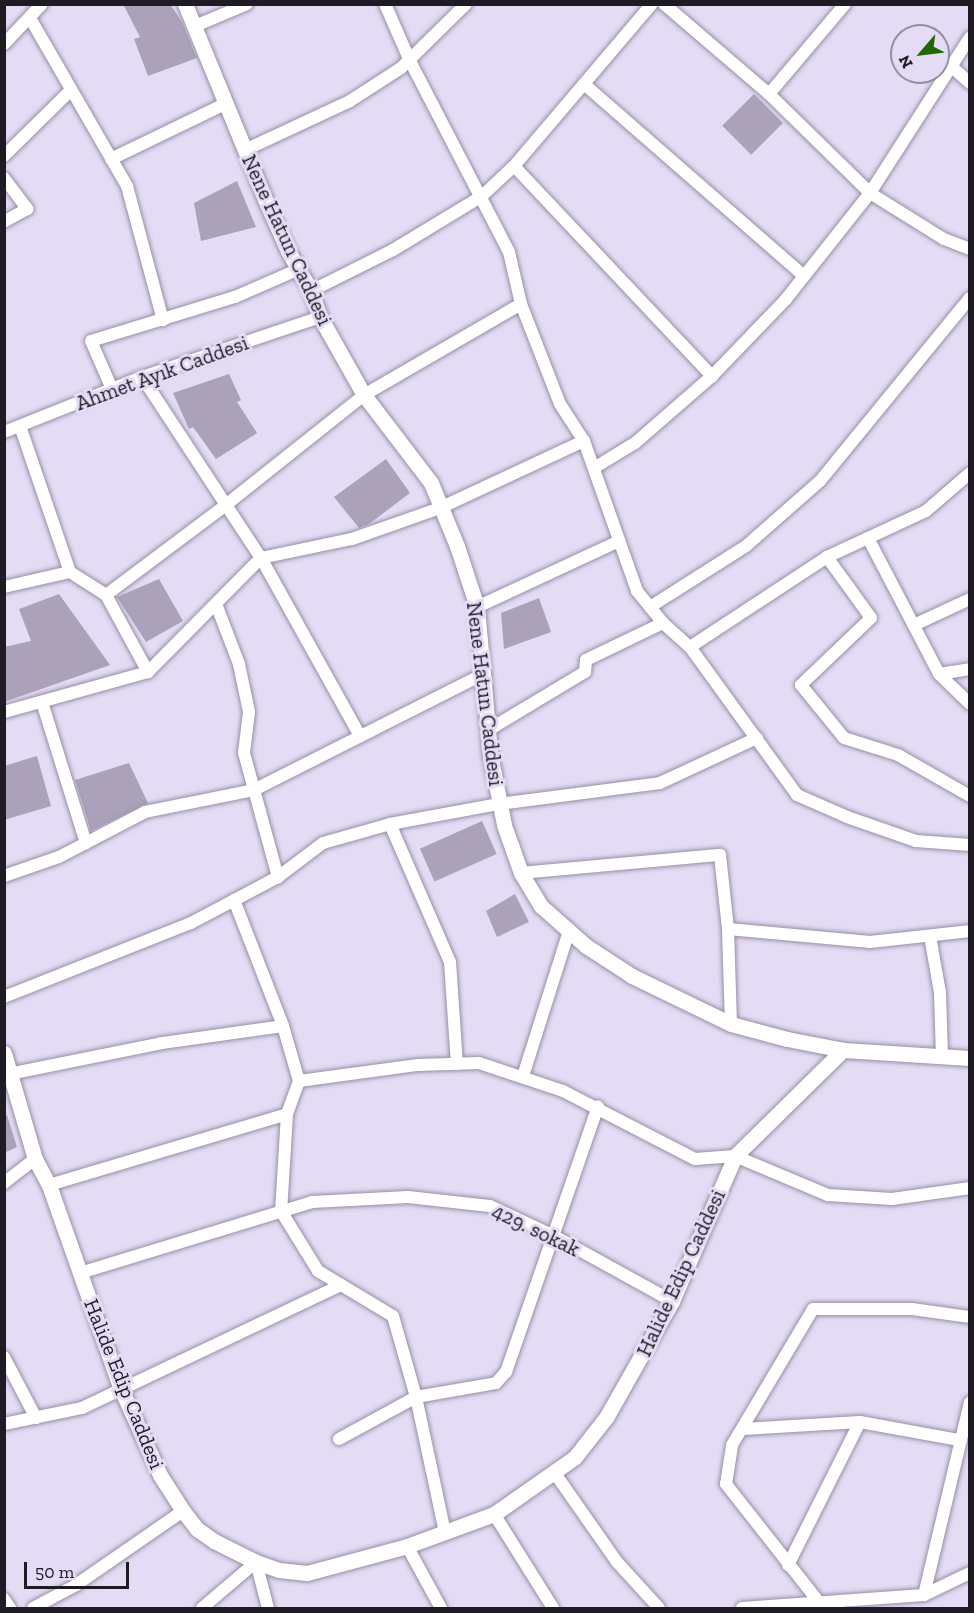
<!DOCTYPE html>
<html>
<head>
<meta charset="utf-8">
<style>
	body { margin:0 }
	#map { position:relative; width:974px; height:1613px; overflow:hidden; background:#e4dbf4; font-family:"Zilla Slab",serif }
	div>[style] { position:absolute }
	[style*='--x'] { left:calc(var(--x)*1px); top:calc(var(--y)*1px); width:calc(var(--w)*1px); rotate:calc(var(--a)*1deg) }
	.building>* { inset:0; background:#aba2ba; transform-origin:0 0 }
	.roads { filter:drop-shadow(0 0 2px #978fa6) drop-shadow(0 0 2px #978fa6) }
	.minor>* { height:12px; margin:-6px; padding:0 6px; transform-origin:6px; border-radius:6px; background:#fff }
	.tertiary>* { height:15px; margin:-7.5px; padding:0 7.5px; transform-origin:7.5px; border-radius:7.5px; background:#fff }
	span { translate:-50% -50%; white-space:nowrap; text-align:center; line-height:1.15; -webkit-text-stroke:6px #e4dbf4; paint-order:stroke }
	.street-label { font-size:21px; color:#1e1b24 }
	.frame { position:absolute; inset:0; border:6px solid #1e1b24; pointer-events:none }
	.north { position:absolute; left:890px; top:24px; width:60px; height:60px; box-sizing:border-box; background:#e4dbf4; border:2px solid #958ea1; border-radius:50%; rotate:242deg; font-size:16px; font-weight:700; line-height:24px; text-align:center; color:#1e1b24 }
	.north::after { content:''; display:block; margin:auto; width:21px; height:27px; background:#206700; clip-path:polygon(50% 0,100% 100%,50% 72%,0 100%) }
	.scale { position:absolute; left:24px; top:1562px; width:105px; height:27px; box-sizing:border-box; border:3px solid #1e1b24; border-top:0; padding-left:8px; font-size:18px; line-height:21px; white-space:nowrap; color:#1e1b24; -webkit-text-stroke:4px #e4dbf4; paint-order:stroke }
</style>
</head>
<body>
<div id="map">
	<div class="building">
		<div style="clip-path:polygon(123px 4px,170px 4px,182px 22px,197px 58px,148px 76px,134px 39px,140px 37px)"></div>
		<div style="left:754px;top:94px;width:41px;height:45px;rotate:45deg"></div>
		<div style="clip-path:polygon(237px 181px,256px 227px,201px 241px,194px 203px)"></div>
		<div style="clip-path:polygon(229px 374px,241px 400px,237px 402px,257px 433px,216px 459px,193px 427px,189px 429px,173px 393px)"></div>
		<div style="clip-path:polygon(386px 459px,410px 493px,369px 524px,359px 528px,334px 497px)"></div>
		<div style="clip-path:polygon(159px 579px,183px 621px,146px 642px,117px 597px)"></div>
		<div style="clip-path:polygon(59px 594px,110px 665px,4px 702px,4px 647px,31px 641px,19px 609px)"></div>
		<div style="clip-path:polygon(539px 598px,551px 632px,504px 649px,501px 613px)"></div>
		<div style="clip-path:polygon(37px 756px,51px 806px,4px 820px,4px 766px)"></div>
		<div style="clip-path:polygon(129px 763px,148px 803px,91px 831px,75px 780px)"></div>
		<div style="left:482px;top:821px;width:36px;height:68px;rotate:66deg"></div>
		<div style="clip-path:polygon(515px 894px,529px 922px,497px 937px,486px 911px)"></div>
		<div style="clip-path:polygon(4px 1115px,7px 1115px,17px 1147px,4px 1153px)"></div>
	</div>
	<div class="roads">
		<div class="minor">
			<div style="--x:385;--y:4;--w:62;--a:66.3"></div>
			<div style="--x:410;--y:61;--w:215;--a:62.6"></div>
			<div style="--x:509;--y:252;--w:53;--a:77"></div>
			<div style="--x:521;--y:304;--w:107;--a:68.7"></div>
			<div style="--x:560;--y:404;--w:44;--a:57"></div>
			<div style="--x:584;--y:441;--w:159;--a:70.5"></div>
			<div style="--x:637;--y:591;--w:41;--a:50.9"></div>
			<div style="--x:663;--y:623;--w:36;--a:42"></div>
			<div style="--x:690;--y:647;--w:183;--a:54.1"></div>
			<div style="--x:797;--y:795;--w:55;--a:23.7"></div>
			<div style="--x:847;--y:817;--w:73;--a:19.2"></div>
			<div style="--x:916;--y:841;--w:54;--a:4.2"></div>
			<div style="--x:664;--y:4;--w:138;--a:40.6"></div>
			<div style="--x:769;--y:94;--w:141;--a:44.4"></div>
			<div style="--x:870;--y:193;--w:87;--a:31.9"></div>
			<div style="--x:944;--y:239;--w:28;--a:21"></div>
			<div style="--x:30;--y:18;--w:194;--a:60"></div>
			<div style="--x:127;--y:186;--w:139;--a:75"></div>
			<div style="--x:195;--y:26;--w:56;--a:-22.9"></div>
			<div style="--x:4;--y:44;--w:55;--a:-46.5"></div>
			<div style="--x:951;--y:66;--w:25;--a:42"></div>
			<div style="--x:584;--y:84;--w:292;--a:41.1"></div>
			<div style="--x:769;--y:94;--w:118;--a:-49.8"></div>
			<div style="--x:245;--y:150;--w:116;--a:-25"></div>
			<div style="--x:350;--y:101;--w:61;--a:-32.9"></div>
			<div style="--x:401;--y:68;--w:91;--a:-44.6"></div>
			<div style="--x:4;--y:156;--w:94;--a:-44.6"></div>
			<div style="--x:111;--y:159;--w:127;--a:-25.8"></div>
			<div style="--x:514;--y:166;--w:289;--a:46.7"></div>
			<div style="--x:4;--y:178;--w:39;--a:53"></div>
			<div style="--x:27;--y:209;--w:26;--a:151"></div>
			<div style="--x:311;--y:291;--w:92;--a:-26.6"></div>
			<div style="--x:393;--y:250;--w:104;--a:-31.2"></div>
			<div style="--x:482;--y:196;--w:44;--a:-43.2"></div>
			<div style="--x:514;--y:166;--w:213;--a:-49.6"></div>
			<div style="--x:142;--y:377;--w:217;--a:56.7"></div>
			<div style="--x:261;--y:558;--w:204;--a:60.9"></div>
			<div style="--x:112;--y:389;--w:52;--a:-113.6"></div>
			<div style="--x:91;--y:341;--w:151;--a:-17"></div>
			<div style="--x:235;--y:297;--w:70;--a:-23.6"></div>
			<div style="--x:20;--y:426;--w:154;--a:71.1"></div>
			<div style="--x:4;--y:432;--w:149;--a:-21.7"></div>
			<div style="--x:142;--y:377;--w:188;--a:-18.6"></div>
			<div style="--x:594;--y:468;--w:48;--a:-31.4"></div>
			<div style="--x:635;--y:443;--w:102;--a:-41"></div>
			<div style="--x:712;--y:376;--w:107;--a:-46.1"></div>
			<div style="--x:786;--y:299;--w:135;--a:-51.6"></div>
			<div style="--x:870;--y:193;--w:185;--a:-57.3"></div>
			<div style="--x:868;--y:538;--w:153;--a:62.4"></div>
			<div style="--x:939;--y:674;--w:43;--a:44.1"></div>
			<div style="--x:827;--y:557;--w:75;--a:54.2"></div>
			<div style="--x:871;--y:618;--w:97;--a:136.3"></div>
			<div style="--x:801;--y:685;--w:68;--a:50.9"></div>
			<div style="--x:844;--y:738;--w:57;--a:17.5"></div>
			<div style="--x:898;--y:755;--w:83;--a:29.7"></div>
			<div style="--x:4;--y:587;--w:68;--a:-12.8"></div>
			<div style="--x:70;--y:572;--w:43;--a:32.6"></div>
			<div style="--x:106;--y:595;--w:88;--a:61.4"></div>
			<div style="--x:106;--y:595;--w:151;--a:-36.9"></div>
			<div style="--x:227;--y:504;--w:175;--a:-38.5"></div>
			<div style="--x:364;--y:395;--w:181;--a:-30.1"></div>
			<div style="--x:216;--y:604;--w:64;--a:69"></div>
			<div style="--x:239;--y:664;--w:49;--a:78.2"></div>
			<div style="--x:249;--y:712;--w:41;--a:97"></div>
			<div style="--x:244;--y:753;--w:129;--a:74.7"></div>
			<div style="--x:477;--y:607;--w:157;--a:-24.9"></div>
			<div style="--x:650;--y:607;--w:114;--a:-32.4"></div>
			<div style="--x:746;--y:546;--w:98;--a:-41.3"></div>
			<div style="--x:820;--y:481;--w:237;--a:-50.7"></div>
			<div style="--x:914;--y:625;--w:62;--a:-24.9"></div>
			<div style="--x:690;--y:647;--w:164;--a:-33.3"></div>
			<div style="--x:827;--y:557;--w:109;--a:-24.9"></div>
			<div style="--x:926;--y:511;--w:58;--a:-40.8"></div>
			<div style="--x:939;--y:674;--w:31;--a:-9"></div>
			<div style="--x:42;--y:702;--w:148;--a:72.7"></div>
			<div style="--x:4;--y:712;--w:149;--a:-15.5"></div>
			<div style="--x:148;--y:672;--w:161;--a:-45.3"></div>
			<div style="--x:261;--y:558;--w:93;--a:-11.8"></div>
			<div style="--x:352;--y:539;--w:93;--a:-19.4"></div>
			<div style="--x:440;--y:508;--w:159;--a:-25"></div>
			<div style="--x:490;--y:729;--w:111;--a:-31"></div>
			<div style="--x:585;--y:672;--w:12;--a:-85"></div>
			<div style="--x:586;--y:660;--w:85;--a:-25.7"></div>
			<div style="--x:390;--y:824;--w:150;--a:66.5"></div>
			<div style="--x:450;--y:962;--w:102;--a:86.1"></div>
			<div style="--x:521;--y:873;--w:200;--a:-5.2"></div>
			<div style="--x:720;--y:855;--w:74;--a:83.8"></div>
			<div style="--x:728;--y:929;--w:95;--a:88.2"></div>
			<div style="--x:4;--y:876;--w:58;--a:-19.1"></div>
			<div style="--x:59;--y:857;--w:97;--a:-27.6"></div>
			<div style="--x:145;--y:812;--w:111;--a:-11.4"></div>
			<div style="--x:254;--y:790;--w:258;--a:-26.8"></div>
			<div style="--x:234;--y:900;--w:135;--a:68.7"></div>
			<div style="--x:283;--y:1026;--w:57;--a:73.8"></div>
			<div style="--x:299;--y:1081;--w:35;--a:110"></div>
			<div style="--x:287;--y:1114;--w:97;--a:93.5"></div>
			<div style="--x:281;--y:1211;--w:70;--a:58.3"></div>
			<div style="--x:318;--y:1271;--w:87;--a:31"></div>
			<div style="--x:393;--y:1316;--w:84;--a:74.1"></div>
			<div style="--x:416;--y:1397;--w:138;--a:77.9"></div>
			<div style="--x:728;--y:929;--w:143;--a:5.2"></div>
			<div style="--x:870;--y:942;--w:101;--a:-6.3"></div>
			<div style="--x:930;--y:936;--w:58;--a:80"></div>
			<div style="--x:940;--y:993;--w:62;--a:88.2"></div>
			<div style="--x:4;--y:997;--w:201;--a:-21.6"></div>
			<div style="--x:191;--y:923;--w:98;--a:-27.9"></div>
			<div style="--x:278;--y:877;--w:56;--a:-37.1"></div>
			<div style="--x:323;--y:843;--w:70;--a:-15.8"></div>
			<div style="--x:390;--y:824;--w:111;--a:-10.4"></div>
			<div style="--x:499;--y:804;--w:162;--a:-7.4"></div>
			<div style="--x:660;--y:783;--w:107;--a:-24.9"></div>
			<div style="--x:4;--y:1075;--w:161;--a:-11.4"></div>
			<div style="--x:162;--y:1043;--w:122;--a:-8"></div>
			<div style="--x:523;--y:1076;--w:152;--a:-72.4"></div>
			<div style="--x:299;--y:1081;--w:120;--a:-7.7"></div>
			<div style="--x:418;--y:1065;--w:61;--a:-1.9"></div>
			<div style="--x:479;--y:1063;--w:89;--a:18.4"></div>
			<div style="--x:563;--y:1091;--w:148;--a:27.3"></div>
			<div style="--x:695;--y:1159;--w:40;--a:-4.3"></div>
			<div style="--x:735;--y:1156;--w:101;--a:22.8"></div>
			<div style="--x:828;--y:1195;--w:64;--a:3.6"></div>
			<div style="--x:892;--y:1199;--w:79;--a:-8"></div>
			<div style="--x:4;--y:1183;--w:39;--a:-38"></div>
			<div style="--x:49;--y:1185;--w:248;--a:-16.6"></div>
			<div style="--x:80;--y:1273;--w:243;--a:-17"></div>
			<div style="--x:312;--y:1202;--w:96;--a:-3"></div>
			<div style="--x:408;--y:1197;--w:82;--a:6.3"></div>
			<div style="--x:490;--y:1206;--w:68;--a:25.1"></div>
			<div style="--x:552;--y:1235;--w:137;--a:28.8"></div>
			<div style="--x:4;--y:1357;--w:69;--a:62.3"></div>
			<div style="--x:4;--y:1424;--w:80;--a:-11.6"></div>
			<div style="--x:82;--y:1408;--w:287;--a:-25.4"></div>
			<div style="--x:743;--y:1429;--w:117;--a:-3.4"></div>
			<div style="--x:860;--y:1422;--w:101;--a:10.3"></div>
			<div style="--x:339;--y:1439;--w:88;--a:-28.6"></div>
			<div style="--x:416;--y:1397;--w:81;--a:-9.9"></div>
			<div style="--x:496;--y:1383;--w:15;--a:-48"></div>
			<div style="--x:506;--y:1372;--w:281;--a:-70.9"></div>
			<div style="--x:554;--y:1472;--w:110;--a:55"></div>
			<div style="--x:617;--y:1562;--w:62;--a:47.6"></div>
			<div style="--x:494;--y:1514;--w:111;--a:57.9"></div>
			<div style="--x:407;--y:1546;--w:71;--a:61.3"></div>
			<div style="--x:788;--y:1565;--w:160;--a:-63.3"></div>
			<div style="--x:924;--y:1595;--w:198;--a:-76.6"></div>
			<div style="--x:4;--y:1599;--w:11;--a:56"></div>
			<div style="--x:818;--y:1601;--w:149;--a:-128.2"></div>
			<div style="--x:726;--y:1484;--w:39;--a:-81"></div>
			<div style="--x:732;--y:1445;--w:158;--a:-59.2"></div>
			<div style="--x:813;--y:1309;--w:99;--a:0"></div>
			<div style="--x:912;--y:1309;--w:59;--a:7.9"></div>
			<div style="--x:33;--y:1608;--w:49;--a:-28.1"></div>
			<div style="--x:76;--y:1585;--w:130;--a:-34.7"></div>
			<div style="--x:202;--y:1608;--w:71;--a:-40.4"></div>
			<div style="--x:256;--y:1562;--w:48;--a:75.4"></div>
			<div style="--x:742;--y:1608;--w:182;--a:-4.1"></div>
			<div style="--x:924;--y:1595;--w:51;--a:-25.6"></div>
		</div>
		<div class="tertiary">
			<div style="--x:185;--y:4;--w:216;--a:67.7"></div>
			<div style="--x:267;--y:204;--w:51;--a:65.9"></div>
			<div style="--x:288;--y:251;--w:46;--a:60.1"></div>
			<div style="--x:311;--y:291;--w:28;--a:71"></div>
			<div style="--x:320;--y:317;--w:90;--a:60.6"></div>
			<div style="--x:364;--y:395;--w:111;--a:52.7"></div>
			<div style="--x:431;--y:483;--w:68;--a:67.6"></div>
			<div style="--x:457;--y:546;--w:64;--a:71.8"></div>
			<div style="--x:477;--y:607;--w:148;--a:84.9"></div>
			<div style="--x:490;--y:754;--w:72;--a:78.8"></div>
			<div style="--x:504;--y:825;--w:51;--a:70.5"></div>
			<div style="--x:521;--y:873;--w:39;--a:59"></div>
			<div style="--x:541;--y:906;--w:60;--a:41.6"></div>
			<div style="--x:586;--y:946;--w:55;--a:33.1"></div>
			<div style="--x:632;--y:976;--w:110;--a:25.9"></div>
			<div style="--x:731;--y:1024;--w:58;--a:15"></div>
			<div style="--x:787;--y:1039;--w:57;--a:11.1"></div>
			<div style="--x:843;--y:1050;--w:127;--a:3.6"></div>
			<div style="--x:4;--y:1053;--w:110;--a:73.7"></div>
			<div style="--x:35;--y:1159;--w:30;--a:62"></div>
			<div style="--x:49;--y:1185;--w:216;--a:70.6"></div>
			<div style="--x:121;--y:1389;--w:94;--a:65.6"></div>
			<div style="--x:160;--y:1475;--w:43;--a:57.4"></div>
			<div style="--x:183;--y:1511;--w:23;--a:52"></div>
			<div style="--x:197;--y:1529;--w:21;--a:35"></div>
			<div style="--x:214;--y:1541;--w:47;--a:26.6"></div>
			<div style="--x:256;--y:1562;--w:24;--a:19"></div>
			<div style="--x:279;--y:1570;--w:28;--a:6"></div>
			<div style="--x:307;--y:1573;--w:104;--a:-15.1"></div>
			<div style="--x:407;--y:1546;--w:93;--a:-20.2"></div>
			<div style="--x:494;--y:1514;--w:99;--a:-35.1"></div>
			<div style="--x:575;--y:1457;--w:52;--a:-52"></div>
			<div style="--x:607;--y:1416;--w:132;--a:-60.5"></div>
			<div style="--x:672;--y:1301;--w:158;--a:-66.5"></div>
			<div style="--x:735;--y:1156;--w:151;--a:-44.5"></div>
		</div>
	</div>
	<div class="street-label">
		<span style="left:287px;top:240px;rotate:65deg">Nene Hatun Caddesi</span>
		<span style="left:162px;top:373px;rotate:-20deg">Ahmet Ayık Caddesi</span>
		<span style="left:485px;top:694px;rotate:83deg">Nene Hatun Caddesi</span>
		<span style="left:536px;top:1230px;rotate:26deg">429. sokak</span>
		<span style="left:681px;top:1273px;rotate:-65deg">Halide Edip Caddesi</span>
		<span style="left:124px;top:1384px;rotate:68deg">Halide Edip Caddesi</span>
	</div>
	<div class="frame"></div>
	<div class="north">N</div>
	<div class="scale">50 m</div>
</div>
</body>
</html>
